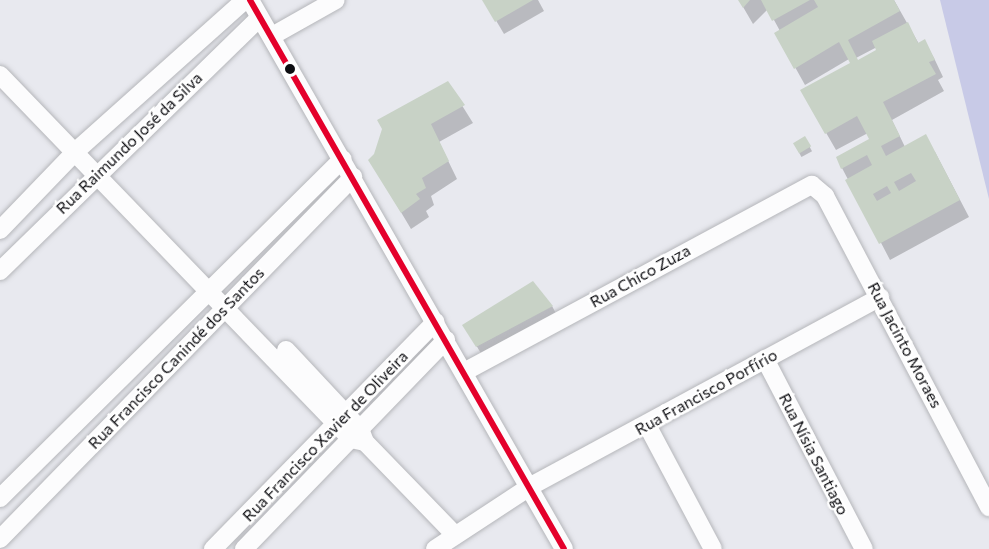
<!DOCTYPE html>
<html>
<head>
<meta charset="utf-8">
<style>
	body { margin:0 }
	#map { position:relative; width:989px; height:549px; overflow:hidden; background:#e8e9ef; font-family:Commissioner,sans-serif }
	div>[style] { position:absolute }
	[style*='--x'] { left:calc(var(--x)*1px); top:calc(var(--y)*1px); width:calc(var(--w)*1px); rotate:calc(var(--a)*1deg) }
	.green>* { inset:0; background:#c8cae7 }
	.shadow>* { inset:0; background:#0003; transform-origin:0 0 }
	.building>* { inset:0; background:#c8d2c6; transform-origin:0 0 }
	.roads { filter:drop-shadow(0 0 2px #b5b6ba) drop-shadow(0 0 2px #b5b6ba) }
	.minor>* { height:18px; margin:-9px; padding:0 9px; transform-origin:9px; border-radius:9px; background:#fcfcfd }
	.bus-1>* { height:6px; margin:-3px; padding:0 3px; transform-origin:3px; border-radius:3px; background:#e4002b }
	.dots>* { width:16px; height:16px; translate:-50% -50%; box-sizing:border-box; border:3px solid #fff; border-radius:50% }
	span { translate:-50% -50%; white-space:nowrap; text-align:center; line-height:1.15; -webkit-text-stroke:5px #fff; paint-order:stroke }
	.street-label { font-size:16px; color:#0d0d11 }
</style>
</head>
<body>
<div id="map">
	<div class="green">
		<div style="clip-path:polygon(940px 0,989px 0,989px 199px)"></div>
	</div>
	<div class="shadow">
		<div style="clip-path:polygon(484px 0,538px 0,544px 11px,504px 34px)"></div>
		<div style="clip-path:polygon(evenodd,739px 0,894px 0,919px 44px,924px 41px,934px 58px,943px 77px,938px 80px,944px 91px,892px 120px,905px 147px,935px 152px,969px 217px,890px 260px,842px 168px,871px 140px,868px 133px,836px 150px,802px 91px,852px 64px,849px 59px,805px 85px,776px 33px,780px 31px,768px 9px,753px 24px,739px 0,877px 47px,878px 50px,858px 61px,856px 58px,877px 47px)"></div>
		<div style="clip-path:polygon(448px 83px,473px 123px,439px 142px,457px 179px,431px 196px,434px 205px,426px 211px,429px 217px,411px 229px,380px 177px)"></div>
		<div style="left:805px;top:138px;width:15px;height:12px;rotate:62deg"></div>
		<div style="clip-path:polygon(552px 306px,559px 319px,485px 360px,464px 325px)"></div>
	</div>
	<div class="building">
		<div style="clip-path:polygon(482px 0,533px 0,495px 22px)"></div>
		<div style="clip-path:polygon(738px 0,750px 0,743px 8px)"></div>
		<div style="clip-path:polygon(761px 0,810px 0,772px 21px)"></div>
		<div style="clip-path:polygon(evenodd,814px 0,894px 0,900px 11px,848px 40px,858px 60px,876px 50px,872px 41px,908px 22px,918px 43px,925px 39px,935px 60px,929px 62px,936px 74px,883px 102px,900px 136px,881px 146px,886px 156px,926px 134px,960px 200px,879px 244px,845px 180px,872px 165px,867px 155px,841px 169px,836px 157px,869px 139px,857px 116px,825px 134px,800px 90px,850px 63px,839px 42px,794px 69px,774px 33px,818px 7px,814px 0,911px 173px,916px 181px,899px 191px,894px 182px,911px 173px,814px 0,887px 186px,891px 193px,877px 201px,873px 194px,887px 186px)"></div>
		<div style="clip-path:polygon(448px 81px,465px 105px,431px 124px,449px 161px,422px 178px,426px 188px,416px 194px,420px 199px,401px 213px,368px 160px,374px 154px,382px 129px,377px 120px)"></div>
		<div style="left:805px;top:136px;width:12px;height:14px;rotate:59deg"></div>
		<div style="clip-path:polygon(533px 281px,553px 306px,476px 347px,462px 325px)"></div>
	</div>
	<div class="roads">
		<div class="minor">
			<div style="--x:250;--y:0;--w:632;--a:60.23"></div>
			<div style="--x:272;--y:36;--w:73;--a:-29.4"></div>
			<div style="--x:0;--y:75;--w:506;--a:46.04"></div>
			<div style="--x:351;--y:439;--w:14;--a:12"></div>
			<div style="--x:0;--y:230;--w:110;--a:-46.1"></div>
			<div style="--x:76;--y:151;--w:227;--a:-41.8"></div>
			<div style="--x:0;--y:271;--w:363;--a:-44.3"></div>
			<div style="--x:286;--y:350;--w:108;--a:46.9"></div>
			<div style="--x:360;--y:429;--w:14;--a:69"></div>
			<div style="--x:365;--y:442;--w:128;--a:45.9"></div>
			<div style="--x:765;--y:359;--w:214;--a:62.5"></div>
			<div style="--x:464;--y:372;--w:395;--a:-28.3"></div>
			<div style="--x:812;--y:185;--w:17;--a:40"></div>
			<div style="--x:825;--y:196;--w:352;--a:62.2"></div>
			<div style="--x:647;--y:425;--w:140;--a:62"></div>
			<div style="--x:0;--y:498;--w:482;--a:-44.7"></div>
			<div style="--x:0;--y:539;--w:506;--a:-45.72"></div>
			<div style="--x:213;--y:549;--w:318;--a:-45.6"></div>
			<div style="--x:244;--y:549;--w:291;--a:-46"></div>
			<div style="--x:435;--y:549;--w:115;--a:-33.3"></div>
			<div style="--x:531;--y:486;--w:397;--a:-28.4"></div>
		</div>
	</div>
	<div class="bus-1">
		<div style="--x:250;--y:0;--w:632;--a:60.23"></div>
	</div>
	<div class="dots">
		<div style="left:290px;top:69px;background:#0d0d11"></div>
	</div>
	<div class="street-label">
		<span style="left:129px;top:143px;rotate:-44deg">Rua Raimundo José da Silva</span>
		<span style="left:640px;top:276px;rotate:-29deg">Rua Chico Zuza</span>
		<span style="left:905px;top:345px;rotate:62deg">Rua Jacinto Moraes</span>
		<span style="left:176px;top:358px;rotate:-46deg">Rua Francisco Canindé dos Santos</span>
		<span style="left:706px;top:392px;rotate:-29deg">Rua Francisco Porfírio</span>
		<span style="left:325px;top:436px;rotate:-46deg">Rua Francisco Xavier de Oliveira</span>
		<span style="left:814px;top:454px;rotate:63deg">Rua Nísia Santiago</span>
	</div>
</div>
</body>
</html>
